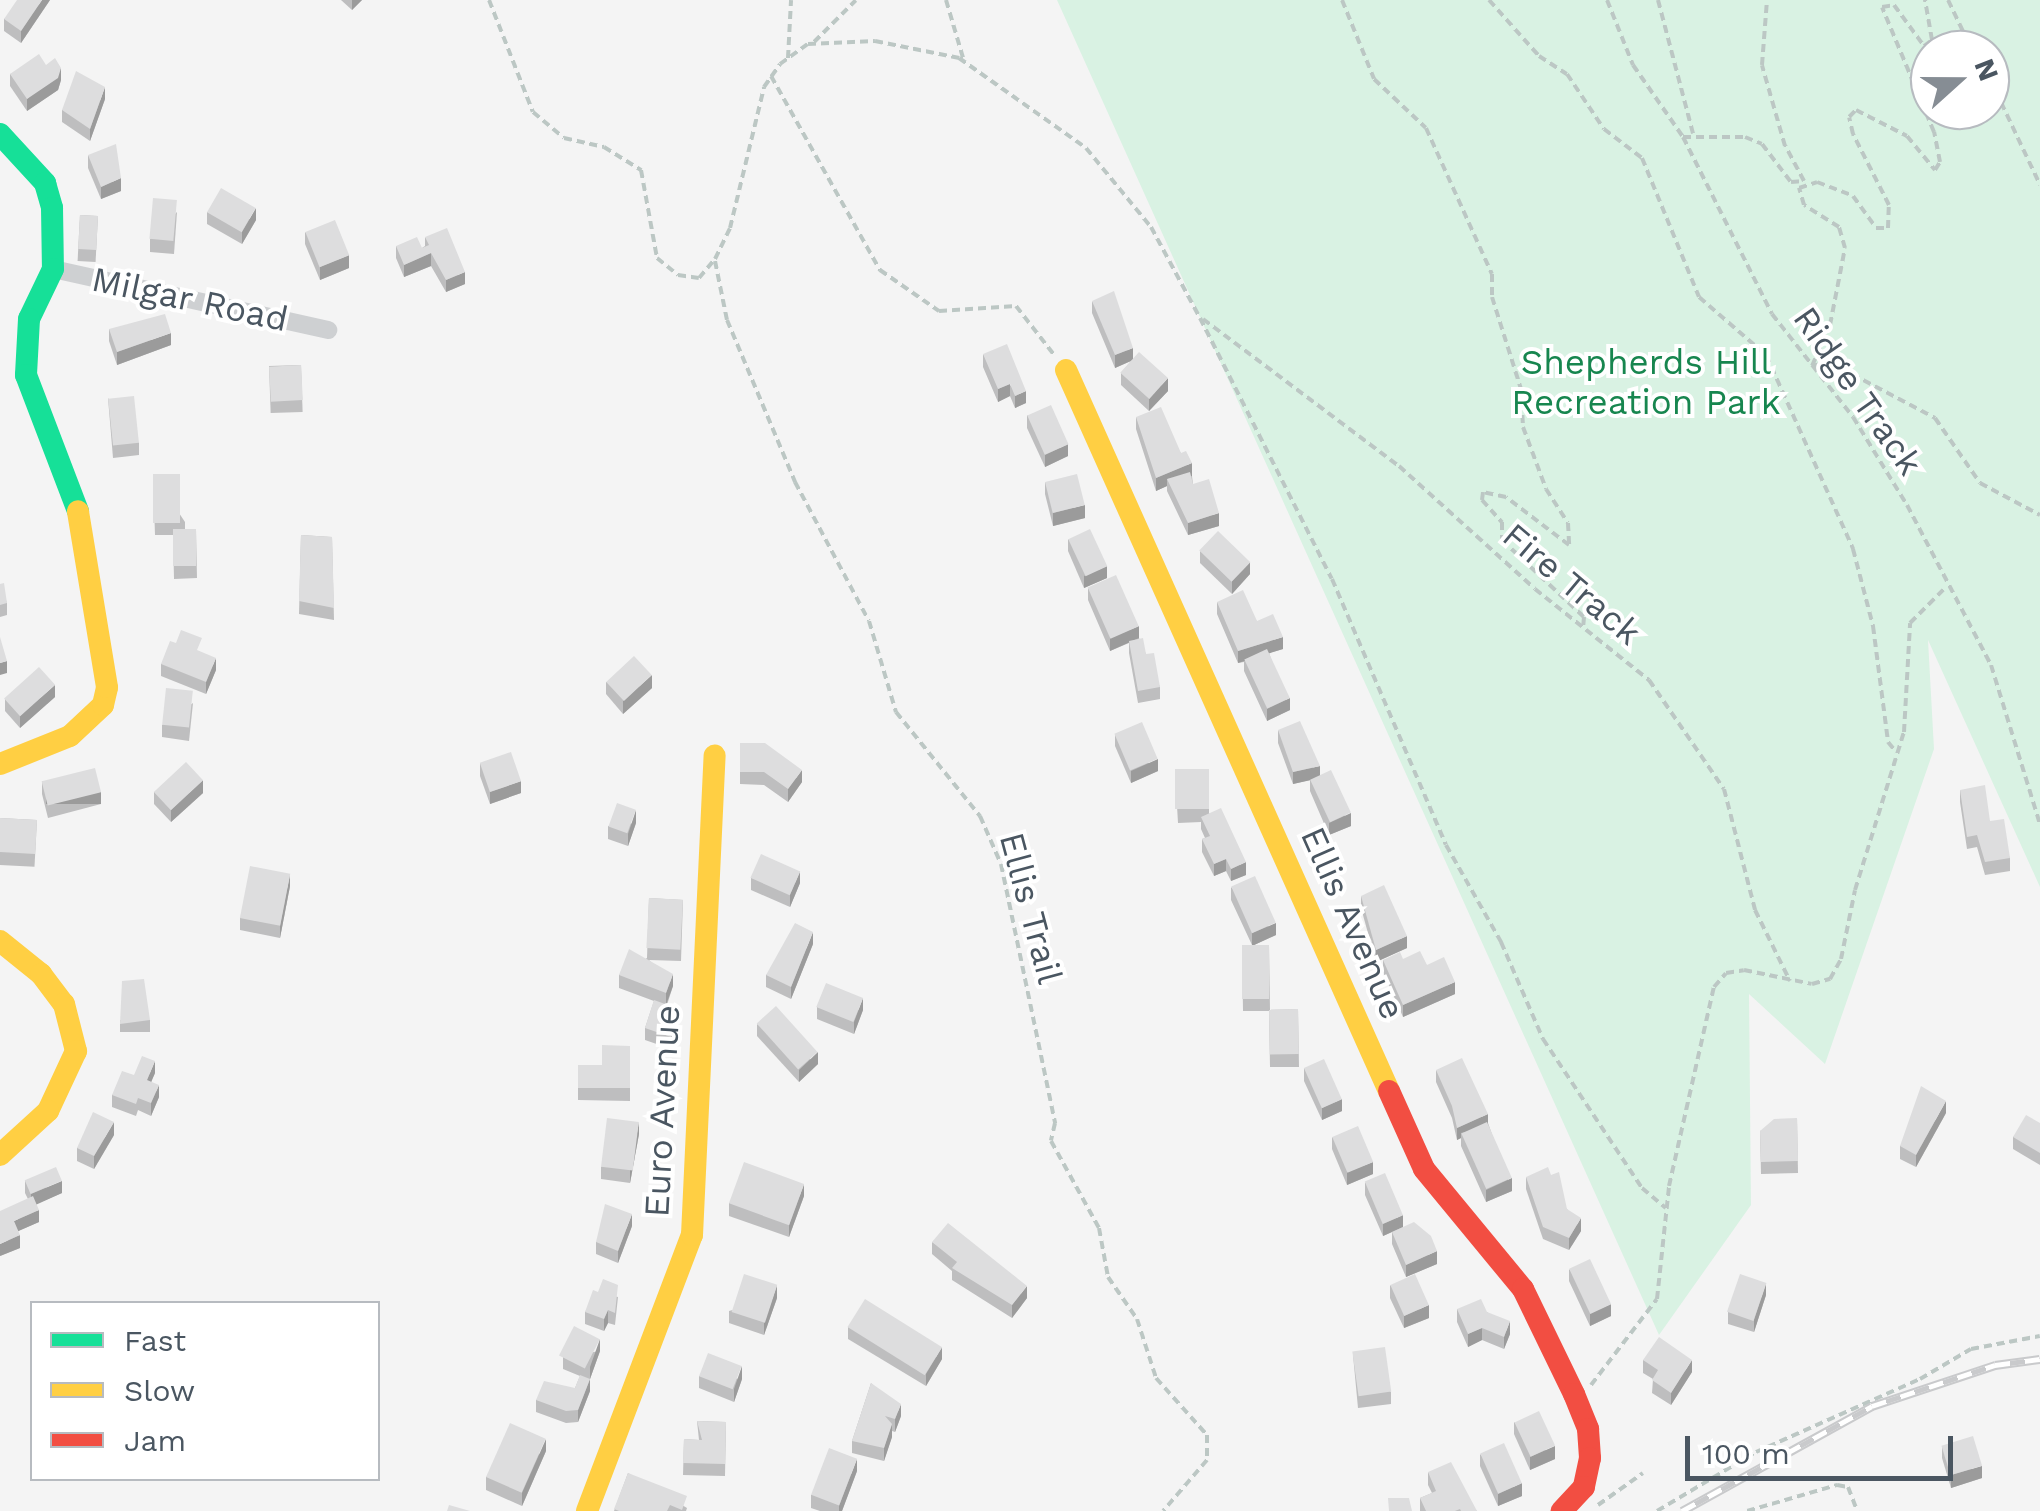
<!DOCTYPE html>
<html>
<head>
<meta charset="utf-8">
<style>
	body { margin:0 }
	#map { position:relative; width:2040px; height:1511px; overflow:hidden; background:#f4f4f4; font-family:"Work Sans",sans-serif }
	div>[style] { position:absolute }
	[style*='--x'] { left:calc(var(--x)*1px); top:calc(var(--y)*1px); width:calc(var(--w)*1px); rotate:calc(var(--a)*1deg) }
	.green>* { inset:0; background:#d9f2e3 }
	.path>* { height:4px; margin-top:-2px; transform-origin:0; background:repeating-linear-gradient(90deg,#bcc7c4 0 8px,transparent 0 13px) }
	.street>* { height:18px; margin:-9px; padding:0 9px; transform-origin:9px; border-radius:9px; background:#ced0d2 }
	.fast>* { height:22px; margin:-11px; padding:0 11px; transform-origin:11px; border-radius:11px; background:#16e098 }
	.slow>* { height:22px; margin:-11px; padding:0 11px; transform-origin:11px; border-radius:11px; background:#ffcf43 }
	.jam>* { height:22px; margin:-11px; padding:0 11px; transform-origin:11px; border-radius:11px; background:#f24e42 }
	.rail>* { height:9px; margin-top:-4.5px; transform-origin:0; background:repeating-linear-gradient(90deg,#fff 0 15px,#c9cacc 0 30px); box-sizing:border-box; border-block:2px solid #c9cacc }
	.wall>* { inset:0; background:#bebebf; transform-origin:0 0 }
	.shaded-wall>* { inset:0; background:#9b9b9b; transform-origin:0 0 }
	.building>* { inset:0; background:#ddddde; transform-origin:0 0 }
	span { translate:-50% -50%; white-space:nowrap; text-align:center; line-height:1.15; -webkit-text-stroke:8px #fff; paint-order:stroke }
	.street-label { font-size:35px; color:#4a5661 }
	.park-label { font-size:35px; color:#17864f }
	.legend { position:absolute; left:30px; top:1301px; width:350px; height:180px; box-sizing:border-box; background:#fff; border:2px solid #b7bbc0; margin:0; padding:12px 18px; list-style:none; font-size:30px; color:#4a5661 }
	.legend li { display:flex; align-items:center; gap:20px; height:50px }
	.legend b { width:50px; border:2px solid #b7bbc0 }
	.north { position:absolute; left:1910px; top:30px; width:100px; height:100px; box-sizing:border-box; background:#fff; border:2px solid #b7bbc0; border-radius:50%; rotate:69deg; font-size:28px; font-weight:700; line-height:40px; text-align:center; color:#4a5661 }
	.north::after { content:''; display:block; margin:auto; width:35px; height:45px; background:#868d94; clip-path:polygon(50% 0,100% 100%,50% 72%,0 100%) }
	.scale { position:absolute; left:1685px; top:1436px; width:268px; height:45px; box-sizing:border-box; border:5px solid #4a5661; border-top:0; padding-left:12px; font-size:30px; line-height:35px; white-space:nowrap; color:#4a5661; -webkit-text-stroke:8px #fff; paint-order:stroke }
</style>
</head>
<body>
<div id="map">
	<div class="green">
		<div style="clip-path:polygon(evenodd,1057px 0,2040px 0,2040px 887px,1928px 640px,1934px 749px,1825px 1064px,1749px 994px,1751px 1205px,1659px 1335px,1057px 0,1930px 50px,1990px 50px,1990px 110px,1930px 110px,1930px 50px)"></div>
	</div>
	<div class="path">
		<div style="--x:489;--y:0;--w:120;--a:68.6"></div>
		<div style="--x:533;--y:112;--w:40;--a:40"></div>
		<div style="--x:564;--y:138;--w:41;--a:12.7"></div>
		<div style="--x:604;--y:147;--w:44;--a:31.9"></div>
		<div style="--x:641;--y:170;--w:89;--a:79.7"></div>
		<div style="--x:657;--y:258;--w:27;--a:39"></div>
		<div style="--x:678;--y:275;--w:21;--a:8"></div>
		<div style="--x:699;--y:278;--w:25;--a:-50"></div>
		<div style="--x:715;--y:259;--w:34;--a:-64"></div>
		<div style="--x:730;--y:228;--w:145;--a:-76.4"></div>
		<div style="--x:764;--y:87;--w:28;--a:-55"></div>
		<div style="--x:780;--y:64;--w:34;--a:-36"></div>
		<div style="--x:808;--y:44;--w:67;--a:-2.6"></div>
		<div style="--x:875;--y:41;--w:86;--a:11.4"></div>
		<div style="--x:959;--y:58;--w:156;--a:35.3"></div>
		<div style="--x:1086;--y:148;--w:102;--a:50.6"></div>
		<div style="--x:1151;--y:227;--w:103;--a:61.7"></div>
		<div style="--x:1200;--y:318;--w:292;--a:63.2"></div>
		<div style="--x:1332;--y:579;--w:289;--a:66.8"></div>
		<div style="--x:1446;--y:845;--w:112;--a:60.4"></div>
		<div style="--x:1501;--y:942;--w:106;--a:66.6"></div>
		<div style="--x:1543;--y:1039;--w:179;--a:56.4"></div>
		<div style="--x:1642;--y:1188;--w:31;--a:40"></div>
		<div style="--x:946;--y:0;--w:64;--a:73.6"></div>
		<div style="--x:1342;--y:0;--w:85;--a:67.9"></div>
		<div style="--x:1374;--y:79;--w:71;--a:43.3"></div>
		<div style="--x:1426;--y:128;--w:160;--a:65.7"></div>
		<div style="--x:1492;--y:274;--w:23;--a:90"></div>
		<div style="--x:1492;--y:297;--w:96;--a:72.5"></div>
		<div style="--x:1521;--y:389;--w:38;--a:87"></div>
		<div style="--x:1523;--y:427;--w:66;--a:69.6"></div>
		<div style="--x:1546;--y:489;--w:40;--a:57.1"></div>
		<div style="--x:1568;--y:523;--w:22;--a:87"></div>
		<div style="--x:1569;--y:545;--w:79;--a:-142.7"></div>
		<div style="--x:1506;--y:497;--w:24;--a:-168"></div>
		<div style="--x:1483;--y:492;--w:8;--a:97"></div>
		<div style="--x:1482;--y:500;--w:30;--a:48"></div>
		<div style="--x:1502;--y:522;--w:18;--a:90"></div>
		<div style="--x:1502;--y:540;--w:112;--a:43.2"></div>
		<div style="--x:1584;--y:617;--w:11;--a:95"></div>
		<div style="--x:1489;--y:0;--w:75;--a:48.2"></div>
		<div style="--x:1539;--y:56;--w:33;--a:33"></div>
		<div style="--x:1567;--y:74;--w:66;--a:56.1"></div>
		<div style="--x:1604;--y:129;--w:48;--a:37.3"></div>
		<div style="--x:1642;--y:158;--w:150;--a:67.7"></div>
		<div style="--x:1699;--y:297;--w:89;--a:40.9"></div>
		<div style="--x:1766;--y:355;--w:213;--a:65.8"></div>
		<div style="--x:1853;--y:549;--w:80;--a:75.4"></div>
		<div style="--x:1873;--y:626;--w:117;--a:82.6"></div>
		<div style="--x:1888;--y:742;--w:13;--a:51"></div>
		<div style="--x:1607;--y:0;--w:70;--a:68.2"></div>
		<div style="--x:1633;--y:65;--w:88;--a:55.2"></div>
		<div style="--x:1683;--y:137;--w:198;--a:63.3"></div>
		<div style="--x:1772;--y:314;--w:131;--a:51.8"></div>
		<div style="--x:1853;--y:417;--w:103;--a:58.5"></div>
		<div style="--x:1907;--y:505;--w:181;--a:62.3"></div>
		<div style="--x:1991;--y:665;--w:166;--a:72.9"></div>
		<div style="--x:1658;--y:0;--w:138;--a:75.3"></div>
		<div style="--x:1948;--y:0;--w:55;--a:64.4"></div>
		<div style="--x:814;--y:42;--w:59;--a:-45"></div>
		<div style="--x:788;--y:58;--w:58;--a:-87"></div>
		<div style="--x:771;--y:76;--w:223;--a:60.7"></div>
		<div style="--x:880;--y:270;--w:72;--a:34.8"></div>
		<div style="--x:939;--y:311;--w:77;--a:-3.7"></div>
		<div style="--x:1016;--y:306;--w:63;--a:52"></div>
		<div style="--x:1990;--y:79;--w:117;--a:64.7"></div>
		<div style="--x:1683;--y:137;--w:62;--a:0"></div>
		<div style="--x:1745;--y:137;--w:18;--a:22"></div>
		<div style="--x:1762;--y:144;--w:48;--a:52.7"></div>
		<div style="--x:1791;--y:182;--w:13;--a:-4"></div>
		<div style="--x:1804;--y:181;--w:40;--a:-118"></div>
		<div style="--x:1785;--y:146;--w:84;--a:-105.9"></div>
		<div style="--x:1762;--y:65;--w:65;--a:-85.6"></div>
		<div style="--x:715;--y:261;--w:60;--a:78.5"></div>
		<div style="--x:727;--y:320;--w:176;--a:67.2"></div>
		<div style="--x:795;--y:482;--w:157;--a:62"></div>
		<div style="--x:869;--y:621;--w:95;--a:73.5"></div>
		<div style="--x:896;--y:712;--w:134;--a:51.1"></div>
		<div style="--x:980;--y:816;--w:52;--a:66.4"></div>
		<div style="--x:1001;--y:864;--w:265;--a:78.2"></div>
		<div style="--x:1055;--y:1123;--w:18;--a:103"></div>
		<div style="--x:1051;--y:1141;--w:99;--a:61.1"></div>
		<div style="--x:1099;--y:1228;--w:50;--a:79.6"></div>
		<div style="--x:1108;--y:1277;--w:51;--a:55.4"></div>
		<div style="--x:1137;--y:1319;--w:62;--a:72.1"></div>
		<div style="--x:1156;--y:1378;--w:76;--a:48.2"></div>
		<div style="--x:1207;--y:1435;--w:25;--a:90"></div>
		<div style="--x:1207;--y:1460;--w:67;--a:130.8"></div>
		<div style="--x:1203;--y:319;--w:245;--a:36.9"></div>
		<div style="--x:1399;--y:466;--w:183;--a:42.1"></div>
		<div style="--x:1535;--y:589;--w:146;--a:38.6"></div>
		<div style="--x:1649;--y:680;--w:132;--a:55.5"></div>
		<div style="--x:1724;--y:789;--w:125;--a:75.6"></div>
		<div style="--x:1755;--y:910;--w:79;--a:63.8"></div>
		<div style="--x:1812;--y:366;--w:45;--a:-66.3"></div>
		<div style="--x:1830;--y:325;--w:78;--a:-79"></div>
		<div style="--x:1845;--y:248;--w:22;--a:-106"></div>
		<div style="--x:1839;--y:227;--w:41;--a:-147.8"></div>
		<div style="--x:1804;--y:205;--w:18;--a:-106"></div>
		<div style="--x:1799;--y:188;--w:19;--a:-18"></div>
		<div style="--x:1817;--y:182;--w:39;--a:21"></div>
		<div style="--x:1853;--y:196;--w:39;--a:54"></div>
		<div style="--x:1876;--y:228;--w:12;--a:0"></div>
		<div style="--x:1888;--y:228;--w:23;--a:-88"></div>
		<div style="--x:1889;--y:205;--w:80;--a:-116.9"></div>
		<div style="--x:1853;--y:134;--w:17;--a:-103"></div>
		<div style="--x:1849;--y:117;--w:10;--a:-45"></div>
		<div style="--x:1856;--y:110;--w:57;--a:27"></div>
		<div style="--x:1907;--y:136;--w:44;--a:50.5"></div>
		<div style="--x:1935;--y:170;--w:9;--a:-58"></div>
		<div style="--x:1940;--y:162;--w:31;--a:-101"></div>
		<div style="--x:1934;--y:132;--w:135;--a:-112.6"></div>
		<div style="--x:1882;--y:7;--w:12;--a:-9"></div>
		<div style="--x:1894;--y:5;--w:51;--a:53.8"></div>
		<div style="--x:1924;--y:46;--w:10;--a:-37"></div>
		<div style="--x:1932;--y:40;--w:41;--a:-99.9"></div>
		<div style="--x:1812;--y:366;--w:17;--a:-13"></div>
		<div style="--x:1829;--y:362;--w:120;--a:27.8"></div>
		<div style="--x:1935;--y:418;--w:79;--a:55.3"></div>
		<div style="--x:1980;--y:483;--w:68;--a:28.1"></div>
		<div style="--x:1591;--y:1385;--w:108;--a:-52.5"></div>
		<div style="--x:1657;--y:1299;--w:114;--a:-83.9"></div>
		<div style="--x:1669;--y:1186;--w:204;--a:-77.3"></div>
		<div style="--x:1714;--y:987;--w:18;--a:-49"></div>
		<div style="--x:1726;--y:973;--w:18;--a:-9"></div>
		<div style="--x:1744;--y:970;--w:69;--a:11.6"></div>
		<div style="--x:1812;--y:984;--w:19;--a:-16"></div>
		<div style="--x:1830;--y:979;--w:23;--a:-61"></div>
		<div style="--x:1841;--y:959;--w:70;--a:-78.5"></div>
		<div style="--x:1855;--y:890;--w:165;--a:-72.8"></div>
		<div style="--x:1904;--y:732;--w:109;--a:-86.8"></div>
		<div style="--x:1910;--y:623;--w:49;--a:-45"></div>
		<div style="--x:1598;--y:1505;--w:55;--a:-35.4"></div>
		<div style="--x:1657;--y:1511;--w:115;--a:-30.8"></div>
		<div style="--x:1756;--y:1452;--w:180;--a:-24"></div>
		<div style="--x:1920;--y:1379;--w:59;--a:-30.5"></div>
		<div style="--x:1971;--y:1349;--w:70;--a:-10.7"></div>
		<div style="--x:1747;--y:1511;--w:94;--a:-16.1"></div>
		<div style="--x:1837;--y:1485;--w:11;--a:10"></div>
		<div style="--x:1848;--y:1487;--w:26;--a:69"></div>
	</div>
	<div class="street">
		<div style="--x:53;--y:269;--w:282;--a:12.5"></div>
	</div>
	<div class="fast">
		<div style="--x:0;--y:134;--w:67;--a:47.4"></div>
		<div style="--x:45;--y:183;--w:26;--a:74"></div>
		<div style="--x:52;--y:208;--w:61;--a:89.1"></div>
		<div style="--x:53;--y:269;--w:55;--a:115.6"></div>
		<div style="--x:29;--y:319;--w:56;--a:93.1"></div>
		<div style="--x:26;--y:375;--w:146;--a:69.1"></div>
	</div>
	<div class="slow">
		<div style="--x:1066;--y:370;--w:790;--a:65.87"></div>
		<div style="--x:0;--y:764;--w:75;--a:-21.8"></div>
		<div style="--x:70;--y:736;--w:45;--a:-43.2"></div>
		<div style="--x:103;--y:705;--w:18;--a:-77"></div>
		<div style="--x:107;--y:687;--w:178;--a:-99.4"></div>
		<div style="--x:0;--y:941;--w:53;--a:38.8"></div>
		<div style="--x:41;--y:974;--w:38;--a:53"></div>
		<div style="--x:64;--y:1004;--w:49;--a:75.7"></div>
		<div style="--x:76;--y:1051;--w:66;--a:115"></div>
		<div style="--x:48;--y:1111;--w:65;--a:137.5"></div>
		<div style="--x:587;--y:1511;--w:295;--a:-69.2"></div>
		<div style="--x:692;--y:1235;--w:480;--a:-87.3"></div>
	</div>
	<div class="jam">
		<div style="--x:1389;--y:1091;--w:85;--a:65.8"></div>
		<div style="--x:1424;--y:1169;--w:156;--a:50.5"></div>
		<div style="--x:1523;--y:1289;--w:117;--a:64.1"></div>
		<div style="--x:1574;--y:1394;--w:38;--a:68"></div>
		<div style="--x:1588;--y:1429;--w:29;--a:86"></div>
		<div style="--x:1590;--y:1458;--w:30;--a:102"></div>
		<div style="--x:1584;--y:1487;--w:33;--a:133"></div>
	</div>
	<div class="rail">
		<div style="--x:1682;--y:1511;--w:217;--a:-28.9"></div>
		<div style="--x:1872;--y:1406;--w:130;--a:-18.4"></div>
		<div style="--x:1995;--y:1365;--w:45;--a:-7.6"></div>
	</div>
	<div class="wall">
		<div style="clip-path:polygon(50px 0,21px 43px,4px 31px,4px 19px)"></div>
		<div style="clip-path:polygon(341px 0,362px 0,352px 10px)"></div>
		<div style="clip-path:polygon(46px 65px,61px 80px,58px 90px,27px 111px,10px 86px,10px 74px)"></div>
		<div style="clip-path:polygon(105px 99px,90px 141px,62px 122px,62px 110px)"></div>
		<div style="clip-path:polygon(88px 155px,121px 191px,101px 199px,88px 168px)"></div>
		<div style="clip-path:polygon(177px 212px,174px 254px,150px 252px,150px 239px)"></div>
		<div style="clip-path:polygon(207px 212px,256px 220px,242px 244px,207px 224px)"></div>
		<div style="left:80px;top:215px;width:18px;height:46px;rotate:3deg"></div>
		<div style="clip-path:polygon(305px 232px,349px 268px,320px 280px,305px 244px)"></div>
		<div style="clip-path:polygon(425px 237px,465px 284px,446px 292px,431px 266px,404px 277px,396px 258px,396px 246px,422px 248px,425px 246px)"></div>
		<div style="clip-path:polygon(1092px 301px,1133px 359px,1168px 391px,1149px 411px,1121px 385px,1121px 373px,1131px 361px,1115px 368px,1092px 313px)"></div>
		<div style="clip-path:polygon(109px 329px,171px 345px,117px 365px,109px 341px)"></div>
		<div style="clip-path:polygon(983px 354px,1026px 403px,1015px 408px,1010px 396px,998px 402px,983px 367px)"></div>
		<div style="left:301px;top:365px;width:47px;height:32px;rotate:88deg"></div>
		<div style="clip-path:polygon(108px 398px,139px 443px,139px 455px,113px 458px)"></div>
		<div style="clip-path:polygon(1027px 415px,1068px 456px,1045px 467px,1027px 428px)"></div>
		<div style="clip-path:polygon(1136px 417px,1181px 453px,1192px 476px,1193px 484px,1219px 526px,1188px 535px,1167px 491px,1167px 486px,1156px 491px,1136px 429px)"></div>
		<div style="clip-path:polygon(153px 474px,185px 522px,185px 529px,196px 529px,197px 578px,174px 579px,173px 535px,155px 535px)"></div>
		<div style="clip-path:polygon(1045px 482px,1085px 518px,1053px 526px,1045px 494px)"></div>
		<div style="clip-path:polygon(301px 535px,332px 537px,334px 620px,299px 614px)"></div>
		<div style="clip-path:polygon(1068px 539px,1107px 578px,1084px 588px,1068px 551px)"></div>
		<div style="clip-path:polygon(1200px 551px,1250px 574px,1232px 594px,1200px 563px)"></div>
		<div style="clip-path:polygon(0 584px,7px 603px,7px 615px,0 617px)"></div>
		<div style="clip-path:polygon(1088px 588px,1139px 638px,1160px 687px,1160px 699px,1138px 703px,1129px 653px,1129px 643px,1110px 651px,1088px 600px)"></div>
		<div style="clip-path:polygon(1217px 602px,1257px 621px,1283px 649px,1269px 653px,1290px 710px,1267px 721px,1244px 671px,1244px 662px,1238px 663px,1217px 614px)"></div>
		<div style="clip-path:polygon(201px 652px,216px 670px,206px 694px,161px 676px,161px 664px)"></div>
		<div style="clip-path:polygon(606px 682px,652px 688px,623px 714px,606px 694px)"></div>
		<div style="clip-path:polygon(55px 697px,20px 728px,5px 711px,5px 699px)"></div>
		<div style="clip-path:polygon(193px 703px,189px 741px,162px 737px,162px 725px)"></div>
		<div style="clip-path:polygon(1278px 730px,1320px 775px,1351px 826px,1329px 835px,1310px 791px,1310px 780px,1293px 784px,1278px 743px)"></div>
		<div style="clip-path:polygon(1115px 734px,1158px 771px,1131px 783px,1115px 746px)"></div>
		<div style="clip-path:polygon(740px 743px,802px 782px,788px 802px,764px 785px,740px 784px)"></div>
		<div style="clip-path:polygon(480px 763px,521px 793px,490px 804px,480px 776px)"></div>
		<div style="clip-path:polygon(1209px 769px,1209px 813px,1246px 875px,1231px 881px,1226px 871px,1214px 876px,1202px 852px,1202px 839px,1205px 838px,1201px 829px,1201px 822px,1178px 823px,1175px 772px)"></div>
		<div style="clip-path:polygon(42px 781px,101px 804px,48px 818px,42px 794px)"></div>
		<div style="clip-path:polygon(1960px 790px,1990px 821px,2010px 858px,2010px 871px,1985px 875px,1977px 847px,1967px 849px,1960px 802px)"></div>
		<div style="clip-path:polygon(154px 792px,203px 793px,171px 822px,154px 804px)"></div>
		<div style="left:0;top:818px;width:37px;height:47px;rotate:3deg"></div>
		<div style="clip-path:polygon(636px 823px,628px 846px,608px 839px,608px 826px)"></div>
		<div style="clip-path:polygon(751px 878px,800px 883px,790px 907px,751px 890px)"></div>
		<div style="clip-path:polygon(290px 886px,280px 938px,240px 930px,240px 918px)"></div>
		<div style="clip-path:polygon(1231px 887px,1276px 935px,1254px 945px,1269px 945px,1270px 1010px,1298px 1009px,1299px 1067px,1270px 1067px,1269px 1011px,1243px 1011px,1242px 945px,1252px 945px,1231px 900px)"></div>
		<div style="clip-path:polygon(1361px 896px,1407px 948px,1376px 962px,1361px 908px)"></div>
		<div style="clip-path:polygon(649px 898px,683px 900px,681px 961px,649px 960px,673px 986px,667px 1005px,676px 1020px,671px 1049px,645px 1040px,645px 1028px,654px 1001px,619px 988px,619px 975px,647px 958px)"></div>
		<div style="clip-path:polygon(813px 944px,791px 999px,766px 987px,766px 975px)"></div>
		<div style="clip-path:polygon(1403px 959px,1427px 965px,1455px 994px,1403px 1017px,1383px 972px,1383px 960px)"></div>
		<div style="clip-path:polygon(817px 1007px,863px 1010px,854px 1034px,817px 1019px)"></div>
		<div style="left:150px;top:1020px;width:12px;height:30px;rotate:90deg"></div>
		<div style="clip-path:polygon(757px 1024px,818px 1064px,799px 1082px,757px 1036px)"></div>
		<div style="clip-path:polygon(630px 1046px,630px 1101px,578px 1100px,578px 1065px,602px 1065px)"></div>
		<div style="clip-path:polygon(1304px 1068px,1342px 1111px,1322px 1120px,1304px 1081px)"></div>
		<div style="clip-path:polygon(1436px 1070px,1488px 1123px,1512px 1191px,1486px 1202px,1461px 1146px,1461px 1138px,1457px 1140px,1452px 1118px,1436px 1082px)"></div>
		<div style="clip-path:polygon(155px 1073px,151px 1081px,159px 1097px,151px 1116px,138px 1110px,136px 1116px,112px 1107px,112px 1095px,134px 1075px)"></div>
		<div style="clip-path:polygon(1946px 1113px,1916px 1167px,1900px 1159px,1900px 1146px)"></div>
		<div style="clip-path:polygon(1797px 1118px,1798px 1173px,1761px 1174px,1760px 1131px)"></div>
		<div style="clip-path:polygon(2040px 1123px,2040px 1165px,2013px 1149px,2013px 1137px)"></div>
		<div style="clip-path:polygon(639px 1134px,630px 1183px,601px 1179px,601px 1167px)"></div>
		<div style="clip-path:polygon(114px 1135px,94px 1169px,77px 1161px,77px 1148px)"></div>
		<div style="clip-path:polygon(1332px 1137px,1373px 1174px,1347px 1185px,1332px 1149px)"></div>
		<div style="clip-path:polygon(1526px 1177px,1567px 1209px,1581px 1231px,1569px 1250px,1543px 1239px,1526px 1189px)"></div>
		<div style="clip-path:polygon(25px 1180px,62px 1193px,36px 1204px,39px 1222px,18px 1231px,20px 1248px,0 1256px,28px 1199px,25px 1193px)"></div>
		<div style="clip-path:polygon(1365px 1182px,1403px 1227px,1437px 1264px,1406px 1277px,1392px 1244px,1392px 1232px,1383px 1236px,1365px 1195px)"></div>
		<div style="clip-path:polygon(804px 1196px,789px 1237px,729px 1216px,729px 1203px)"></div>
		<div style="clip-path:polygon(632px 1226px,618px 1263px,596px 1254px,596px 1242px)"></div>
		<div style="clip-path:polygon(932px 1242px,1027px 1298px,1012px 1318px,952px 1280px,952px 1271px,932px 1254px)"></div>
		<div style="clip-path:polygon(1569px 1269px,1611px 1316px,1590px 1326px,1569px 1281px)"></div>
		<div style="clip-path:polygon(1390px 1285px,1429px 1318px,1404px 1328px,1390px 1298px)"></div>
		<div style="clip-path:polygon(598px 1292px,618px 1297px,615px 1325px,608px 1323px,604px 1331px,585px 1324px,585px 1312px)"></div>
		<div style="clip-path:polygon(1766px 1295px,1754px 1332px,1728px 1324px,1728px 1312px)"></div>
		<div style="clip-path:polygon(777px 1298px,764px 1335px,729px 1323px,729px 1311px)"></div>
		<div style="clip-path:polygon(1457px 1309px,1487px 1312px,1510px 1334px,1504px 1349px,1482px 1340px,1468px 1347px,1457px 1322px)"></div>
		<div style="clip-path:polygon(848px 1327px,942px 1359px,926px 1386px,848px 1339px)"></div>
		<div style="clip-path:polygon(600px 1351px,590px 1379px,590px 1391px,578px 1422px,566px 1423px,536px 1412px,536px 1400px,575px 1388px,580px 1376px,563px 1369px,563px 1357px)"></div>
		<div style="clip-path:polygon(1353px 1355px,1391px 1392px,1391px 1404px,1358px 1408px)"></div>
		<div style="clip-path:polygon(1643px 1360px,1692px 1372px,1671px 1405px,1652px 1393px,1653px 1379px,1643px 1373px)"></div>
		<div style="clip-path:polygon(699px 1376px,742px 1379px,734px 1402px,699px 1388px)"></div>
		<div style="clip-path:polygon(871px 1383px,901px 1416px,895px 1432px,892px 1431px,892px 1437px,884px 1461px,852px 1453px,852px 1441px)"></div>
		<div style="clip-path:polygon(697px 1421px,726px 1422px,725px 1476px,683px 1475px,684px 1439px,699px 1440px)"></div>
		<div style="clip-path:polygon(1514px 1422px,1555px 1459px,1530px 1470px,1514px 1434px)"></div>
		<div style="clip-path:polygon(1942px 1446px,1982px 1478px,1951px 1488px,1942px 1458px)"></div>
		<div style="clip-path:polygon(546px 1451px,522px 1506px,486px 1490px,486px 1477px)"></div>
		<div style="clip-path:polygon(1480px 1454px,1522px 1496px,1498px 1506px,1480px 1466px)"></div>
		<div style="clip-path:polygon(857px 1471px,842px 1511px,820px 1511px,811px 1508px,811px 1495px)"></div>
		<div style="clip-path:polygon(1428px 1472px,1477px 1511px,1420px 1511px,1420px 1498px,1432px 1493px,1428px 1485px)"></div>
		<div style="clip-path:polygon(628px 1473px,687px 1508px,686px 1511px,614px 1511px)"></div>
	</div>
	<div class="shaded-wall">
		<div style="clip-path:polygon(42px 0,50px 0,21px 43px,21px 31px)"></div>
		<div style="clip-path:polygon(352px 0,362px 0,352px 10px)"></div>
		<div style="clip-path:polygon(61px 68px,61px 80px,58px 90px,27px 111px,27px 99px)"></div>
		<div style="clip-path:polygon(105px 87px,105px 99px,90px 141px,90px 129px)"></div>
		<div style="clip-path:polygon(121px 178px,121px 191px,101px 199px,101px 187px)"></div>
		<div style="clip-path:polygon(256px 208px,256px 220px,242px 244px,242px 232px)"></div>
		<div style="clip-path:polygon(431px 253px,431px 266px,404px 277px,404px 265px)"></div>
		<div style="clip-path:polygon(349px 255px,349px 268px,320px 280px,320px 267px)"></div>
		<div style="clip-path:polygon(465px 272px,465px 284px,446px 292px,446px 280px)"></div>
		<div style="clip-path:polygon(171px 333px,171px 345px,117px 365px,117px 352px)"></div>
		<div style="clip-path:polygon(1133px 348px,1133px 360px,1115px 368px,1115px 355px)"></div>
		<div style="clip-path:polygon(1168px 378px,1168px 391px,1149px 411px,1149px 399px)"></div>
		<div style="clip-path:polygon(1010px 384px,1010px 396px,998px 402px,998px 389px)"></div>
		<div style="clip-path:polygon(1026px 391px,1026px 403px,1015px 408px,1015px 396px)"></div>
		<div style="clip-path:polygon(1068px 444px,1068px 456px,1045px 467px,1045px 455px)"></div>
		<div style="clip-path:polygon(1192px 463px,1192px 476px,1167px 479px,1167px 486px,1156px 491px,1156px 478px)"></div>
		<div style="clip-path:polygon(1085px 505px,1085px 518px,1053px 526px,1053px 513px)"></div>
		<div style="clip-path:polygon(1219px 513px,1219px 526px,1188px 535px,1188px 523px)"></div>
		<div style="clip-path:polygon(1250px 562px,1250px 574px,1232px 594px,1232px 581px)"></div>
		<div style="clip-path:polygon(1107px 566px,1107px 578px,1084px 588px,1084px 576px)"></div>
		<div style="clip-path:polygon(1139px 626px,1139px 638px,1110px 651px,1110px 638px)"></div>
		<div style="clip-path:polygon(1283px 637px,1283px 649px,1238px 663px,1238px 651px)"></div>
		<div style="clip-path:polygon(216px 658px,216px 670px,206px 694px,206px 682px)"></div>
		<div style="clip-path:polygon(7px 661px,7px 673px,0 675px,0 663px)"></div>
		<div style="clip-path:polygon(652px 675px,652px 688px,623px 714px,623px 701px)"></div>
		<div style="clip-path:polygon(55px 685px,55px 697px,20px 728px,20px 716px)"></div>
		<div style="clip-path:polygon(1290px 698px,1290px 710px,1267px 721px,1267px 709px)"></div>
		<div style="clip-path:polygon(1158px 759px,1158px 771px,1131px 783px,1131px 771px)"></div>
		<div style="clip-path:polygon(1320px 766px,1320px 778px,1293px 784px,1293px 772px)"></div>
		<div style="clip-path:polygon(802px 770px,802px 782px,788px 802px,788px 789px)"></div>
		<div style="clip-path:polygon(203px 780px,203px 793px,171px 822px,171px 810px)"></div>
		<div style="clip-path:polygon(521px 781px,521px 793px,490px 804px,490px 792px)"></div>
		<div style="left:101px;top:792px;width:12px;height:55px;rotate:90deg"></div>
		<div style="clip-path:polygon(636px 810px,636px 823px,628px 846px,628px 834px)"></div>
		<div style="clip-path:polygon(1351px 813px,1351px 826px,1329px 835px,1329px 823px)"></div>
		<div style="clip-path:polygon(1226px 859px,1226px 871px,1214px 876px,1214px 864px)"></div>
		<div style="clip-path:polygon(1246px 862px,1246px 875px,1231px 881px,1231px 869px)"></div>
		<div style="clip-path:polygon(800px 871px,800px 883px,790px 907px,790px 895px)"></div>
		<div style="clip-path:polygon(290px 874px,290px 886px,280px 938px,280px 926px)"></div>
		<div style="clip-path:polygon(1276px 923px,1276px 935px,1252px 946px,1252px 933px)"></div>
		<div style="clip-path:polygon(813px 932px,813px 944px,791px 999px,791px 987px)"></div>
		<div style="clip-path:polygon(1407px 936px,1407px 948px,1376px 962px,1376px 950px)"></div>
		<div style="clip-path:polygon(673px 974px,673px 986px,666px 1005px,666px 993px)"></div>
		<div style="clip-path:polygon(1455px 982px,1455px 994px,1403px 1017px,1403px 1005px)"></div>
		<div style="clip-path:polygon(863px 998px,863px 1010px,854px 1034px,854px 1022px)"></div>
		<div style="clip-path:polygon(676px 1008px,676px 1020px,671px 1049px,671px 1037px)"></div>
		<div style="clip-path:polygon(818px 1052px,818px 1064px,799px 1082px,799px 1070px)"></div>
		<div style="clip-path:polygon(155px 1061px,155px 1073px,147px 1092px,147px 1080px)"></div>
		<div style="clip-path:polygon(159px 1085px,159px 1097px,151px 1116px,151px 1103px)"></div>
		<div style="clip-path:polygon(1342px 1099px,1342px 1111px,1322px 1120px,1322px 1108px)"></div>
		<div style="clip-path:polygon(1946px 1101px,1946px 1113px,1916px 1167px,1916px 1155px)"></div>
		<div style="clip-path:polygon(1488px 1114px,1488px 1126px,1461px 1133px,1461px 1138px,1457px 1140px,1457px 1128px)"></div>
		<div style="clip-path:polygon(114px 1122px,114px 1135px,94px 1169px,94px 1156px)"></div>
		<div style="clip-path:polygon(639px 1122px,639px 1134px,630px 1183px,630px 1171px)"></div>
		<div style="clip-path:polygon(1373px 1162px,1373px 1174px,1347px 1185px,1347px 1172px)"></div>
		<div style="clip-path:polygon(1512px 1178px,1512px 1191px,1486px 1202px,1486px 1190px)"></div>
		<div style="clip-path:polygon(62px 1181px,62px 1193px,31px 1207px,31px 1194px)"></div>
		<div style="clip-path:polygon(804px 1184px,804px 1196px,789px 1237px,789px 1225px)"></div>
		<div style="clip-path:polygon(39px 1210px,39px 1222px,14px 1233px,14px 1221px)"></div>
		<div style="clip-path:polygon(632px 1214px,632px 1226px,618px 1263px,618px 1251px)"></div>
		<div style="clip-path:polygon(1403px 1215px,1403px 1227px,1383px 1236px,1383px 1224px)"></div>
		<div style="clip-path:polygon(1581px 1218px,1581px 1231px,1569px 1250px,1569px 1238px)"></div>
		<div style="clip-path:polygon(20px 1235px,20px 1248px,0 1256px,0 1244px)"></div>
		<div style="clip-path:polygon(1437px 1251px,1437px 1264px,1406px 1277px,1406px 1265px)"></div>
		<div style="clip-path:polygon(1766px 1283px,1766px 1295px,1754px 1332px,1754px 1320px)"></div>
		<div style="clip-path:polygon(777px 1285px,777px 1298px,764px 1335px,764px 1323px)"></div>
		<div style="clip-path:polygon(1027px 1286px,1027px 1298px,1012px 1318px,1012px 1305px)"></div>
		<div style="clip-path:polygon(1611px 1304px,1611px 1316px,1590px 1326px,1590px 1313px)"></div>
		<div style="clip-path:polygon(1429px 1305px,1429px 1318px,1404px 1328px,1404px 1316px)"></div>
		<div style="clip-path:polygon(608px 1310px,608px 1323px,604px 1331px,604px 1319px)"></div>
		<div style="clip-path:polygon(1510px 1321px,1510px 1334px,1504px 1349px,1504px 1337px)"></div>
		<div style="clip-path:polygon(1482px 1328px,1482px 1340px,1468px 1347px,1468px 1334px)"></div>
		<div style="clip-path:polygon(600px 1339px,600px 1351px,590px 1379px,590px 1391px,578px 1422px,578px 1410px,590px 1379px,590px 1367px)"></div>
		<div style="clip-path:polygon(942px 1347px,942px 1359px,926px 1386px,926px 1374px)"></div>
		<div style="clip-path:polygon(1692px 1360px,1692px 1372px,1671px 1405px,1671px 1393px)"></div>
		<div style="clip-path:polygon(742px 1366px,742px 1379px,734px 1402px,734px 1389px)"></div>
		<div style="clip-path:polygon(901px 1404px,901px 1416px,895px 1432px,895px 1419px)"></div>
		<div style="clip-path:polygon(892px 1424px,892px 1437px,884px 1461px,884px 1448px)"></div>
		<div style="clip-path:polygon(546px 1439px,546px 1451px,522px 1506px,522px 1493px)"></div>
		<div style="clip-path:polygon(1555px 1446px,1555px 1459px,1530px 1470px,1530px 1457px)"></div>
		<div style="clip-path:polygon(857px 1459px,857px 1471px,842px 1511px,839px 1511px,839px 1506px)"></div>
		<div style="clip-path:polygon(1982px 1466px,1982px 1478px,1951px 1488px,1951px 1475px)"></div>
		<div style="clip-path:polygon(1522px 1483px,1522px 1496px,1498px 1506px,1498px 1494px)"></div>
	</div>
	<div class="building">
		<div style="clip-path:polygon(17px 0,42px 0,21px 31px,4px 19px)"></div>
		<div style="clip-path:polygon(39px 54px,46px 65px,55px 58px,61px 68px,58px 78px,27px 99px,10px 74px)"></div>
		<div style="clip-path:polygon(76px 71px,105px 87px,90px 129px,62px 110px)"></div>
		<div style="clip-path:polygon(116px 144px,121px 178px,101px 187px,88px 155px)"></div>
		<div style="left:221px;top:188px;width:40px;height:28px;rotate:30deg"></div>
		<div style="left:153px;top:198px;width:24px;height:41px;rotate:5deg"></div>
		<div style="left:80px;top:215px;width:18px;height:34px;rotate:3deg"></div>
		<div style="left:335px;top:220px;width:38px;height:32px;rotate:68deg"></div>
		<div style="clip-path:polygon(447px 228px,465px 272px,446px 280px,431px 253px,404px 265px,396px 246px,417px 237px,422px 248px,429px 245px,425px 237px)"></div>
		<div style="clip-path:polygon(1114px 291px,1133px 348px,1115px 355px,1092px 301px)"></div>
		<div style="clip-path:polygon(165px 314px,171px 333px,117px 352px,109px 329px)"></div>
		<div style="clip-path:polygon(1007px 344px,1026px 391px,1015px 396px,1010px 384px,998px 389px,983px 354px)"></div>
		<div style="left:1139px;top:352px;width:39px;height:28px;rotate:42deg"></div>
		<div style="left:301px;top:365px;width:35px;height:32px;rotate:87deg"></div>
		<div style="left:134px;top:396px;width:47px;height:26px;rotate:84deg"></div>
		<div style="left:1051px;top:405px;width:43px;height:26px;rotate:66deg"></div>
		<div style="clip-path:polygon(1161px 407px,1181px 453px,1186px 451px,1192px 463px,1156px 478px,1136px 417px)"></div>
		<div style="clip-path:polygon(1190px 472px,1193px 484px,1209px 479px,1219px 513px,1188px 523px,1167px 479px)"></div>
		<div style="left:153px;top:474px;width:27px;height:49px"></div>
		<div style="left:1077px;top:474px;width:32px;height:33px;rotate:76deg"></div>
		<div style="left:173px;top:529px;width:23px;height:37px"></div>
		<div style="left:1090px;top:529px;width:41px;height:24px;rotate:65deg"></div>
		<div style="left:1218px;top:531px;width:45px;height:27px;rotate:44deg"></div>
		<div style="clip-path:polygon(301px 535px,332px 537px,334px 608px,299px 601px)"></div>
		<div style="left:1116px;top:575px;width:56px;height:31px;rotate:66deg"></div>
		<div style="clip-path:polygon(4px 583px,7px 603px,0 605px,0 584px)"></div>
		<div style="clip-path:polygon(1243px 590px,1257px 621px,1273px 614px,1283px 637px,1238px 651px,1217px 602px)"></div>
		<div style="clip-path:polygon(181px 630px,202px 638px,197px 650px,216px 658px,206px 682px,161px 664px,170px 641px,176px 643px)"></div>
		<div style="clip-path:polygon(0 637px,7px 661px,0 663px)"></div>
		<div style="clip-path:polygon(1143px 638px,1146px 654px,1154px 653px,1160px 687px,1138px 691px,1129px 641px)"></div>
		<div style="left:1267px;top:649px;width:54px;height:25px;rotate:65deg"></div>
		<div style="left:634px;top:656px;width:26px;height:38px;rotate:47deg"></div>
		<div style="left:39px;top:667px;width:24px;height:47px;rotate:48deg"></div>
		<div style="left:166px;top:688px;width:27px;height:37px;rotate:6deg"></div>
		<div style="clip-path:polygon(1300px 721px,1320px 766px,1293px 772px,1278px 730px)"></div>
		<div style="left:1142px;top:722px;width:40px;height:30px;rotate:67deg"></div>
		<div style="clip-path:polygon(740px 743px,765px 743px,802px 770px,788px 789px,764px 772px,740px 772px)"></div>
		<div style="left:511px;top:752px;width:31px;height:33px;rotate:71deg"></div>
		<div style="left:186px;top:762px;width:25px;height:44px;rotate:47deg"></div>
		<div style="left:95px;top:768px;width:25px;height:55px;rotate:76deg"></div>
		<div style="left:1209px;top:769px;width:40px;height:34px;rotate:90deg"></div>
		<div style="left:1331px;top:770px;width:47px;height:23px;rotate:65deg"></div>
		<div style="clip-path:polygon(1985px 785px,1990px 821px,2004px 819px,2010px 858px,1985px 862px,1977px 835px,1967px 837px,1960px 790px)"></div>
		<div style="left:617px;top:803px;width:20px;height:25px;rotate:20deg"></div>
		<div style="clip-path:polygon(1221px 808px,1246px 862px,1231px 869px,1226px 859px,1214px 864px,1202px 839px,1210px 836px,1201px 817px)"></div>
		<div style="left:0;top:818px;width:37px;height:34px;rotate:3deg"></div>
		<div style="left:761px;top:854px;width:43px;height:26px;rotate:24deg"></div>
		<div style="left:250px;top:866px;width:41px;height:53px;rotate:11deg"></div>
		<div style="left:1255px;top:876px;width:51px;height:26px;rotate:66deg"></div>
		<div style="clip-path:polygon(1384px 885px,1407px 936px,1376px 950px,1361px 896px)"></div>
		<div style="left:649px;top:898px;width:34px;height:50px;rotate:3deg"></div>
		<div style="clip-path:polygon(795px 923px,813px 932px,791px 987px,766px 975px)"></div>
		<div style="left:1242px;top:945px;width:27px;height:54px"></div>
		<div style="clip-path:polygon(629px 949px,673px 974px,666px 993px,619px 975px)"></div>
		<div style="clip-path:polygon(1420px 951px,1427px 965px,1444px 957px,1455px 982px,1403px 1005px,1383px 960px,1400px 952px,1403px 959px)"></div>
		<div style="clip-path:polygon(144px 979px,150px 1020px,120px 1024px,122px 981px)"></div>
		<div style="left:826px;top:983px;width:40px;height:26px;rotate:22deg"></div>
		<div style="clip-path:polygon(654px 1000px,676px 1008px,671px 1037px,645px 1028px)"></div>
		<div style="left:776px;top:1006px;width:62px;height:26px;rotate:48deg"></div>
		<div style="left:1298px;top:1009px;width:45px;height:29px;rotate:89deg"></div>
		<div style="clip-path:polygon(602px 1045px,630px 1046px,630px 1088px,578px 1088px,578px 1065px,602px 1065px)"></div>
		<div style="clip-path:polygon(142px 1056px,155px 1061px,147px 1080px,159px 1085px,151px 1103px,138px 1098px,136px 1104px,112px 1095px,122px 1071px,134px 1075px)"></div>
		<div style="clip-path:polygon(1462px 1058px,1488px 1114px,1457px 1128px,1452px 1106px,1436px 1070px)"></div>
		<div style="left:1324px;top:1059px;width:44px;height:22px;rotate:66deg"></div>
		<div style="clip-path:polygon(1921px 1086px,1946px 1101px,1916px 1155px,1900px 1146px)"></div>
		<div style="clip-path:polygon(93px 1112px,114px 1122px,94px 1156px,77px 1148px)"></div>
		<div style="clip-path:polygon(2026px 1115px,2040px 1123px,2040px 1153px,2013px 1137px)"></div>
		<div style="left:607px;top:1118px;width:32px;height:49px;rotate:7deg"></div>
		<div style="clip-path:polygon(1797px 1118px,1798px 1161px,1761px 1162px,1760px 1131px,1774px 1119px)"></div>
		<div style="left:1487px;top:1122px;width:61px;height:28px;rotate:66deg"></div>
		<div style="left:1358px;top:1126px;width:39px;height:28px;rotate:67deg"></div>
		<div style="left:744px;top:1162px;width:64px;height:44px;rotate:20deg"></div>
		<div style="left:56px;top:1167px;width:15px;height:34px;rotate:67deg"></div>
		<div style="clip-path:polygon(1548px 1167px,1551px 1175px,1559px 1172px,1567px 1209px,1581px 1218px,1569px 1238px,1543px 1227px,1526px 1177px)"></div>
		<div style="left:1385px;top:1173px;width:46px;height:22px;rotate:67deg"></div>
		<div style="clip-path:polygon(33px 1196px,39px 1210px,14px 1221px,20px 1235px,0 1244px,0 1211px)"></div>
		<div style="clip-path:polygon(605px 1204px,632px 1214px,618px 1251px,596px 1242px)"></div>
		<div style="clip-path:polygon(1414px 1222px,1431px 1236px,1437px 1251px,1406px 1265px,1392px 1232px)"></div>
		<div style="clip-path:polygon(948px 1223px,1027px 1286px,1012px 1305px,952px 1268px,957px 1262px,932px 1242px)"></div>
		<div style="left:1590px;top:1259px;width:50px;height:23px;rotate:65deg"></div>
		<div style="left:744px;top:1274px;width:35px;height:40px;rotate:18deg"></div>
		<div style="left:1415px;top:1274px;width:34px;height:27px;rotate:66deg"></div>
		<div style="left:1740px;top:1274px;width:28px;height:40px;rotate:19deg"></div>
		<div style="clip-path:polygon(603px 1279px,618px 1285px,615px 1313px,608px 1310px,604px 1319px,585px 1312px,593px 1290px,598px 1292px)"></div>
		<div style="left:865px;top:1299px;width:91px;height:33px;rotate:32deg"></div>
		<div style="clip-path:polygon(1481px 1299px,1487px 1312px,1510px 1321px,1504px 1337px,1482px 1328px,1468px 1334px,1457px 1309px)"></div>
		<div style="left:574px;top:1326px;width:29px;height:33px;rotate:27deg"></div>
		<div style="clip-path:polygon(1659px 1337px,1692px 1360px,1671px 1393px,1652px 1380px,1658px 1370px,1643px 1360px)"></div>
		<div style="left:1385px;top:1347px;width:45px;height:33px;rotate:82deg"></div>
		<div style="left:708px;top:1353px;width:36px;height:25px;rotate:21deg"></div>
		<div style="clip-path:polygon(580px 1375px,590px 1379px,578px 1410px,566px 1411px,536px 1400px,544px 1381px,575px 1388px)"></div>
		<div style="clip-path:polygon(871px 1383px,901px 1404px,895px 1419px,885px 1416px,892px 1424px,884px 1448px,852px 1441px)"></div>
		<div style="left:1539px;top:1411px;width:38px;height:27px;rotate:65deg"></div>
		<div style="clip-path:polygon(697px 1421px,726px 1422px,725px 1464px,683px 1463px,684px 1439px,702px 1440px)"></div>
		<div style="left:510px;top:1423px;width:39px;height:59px;rotate:24deg"></div>
		<div style="left:1973px;top:1436px;width:31px;height:33px;rotate:73deg"></div>
		<div style="left:1504px;top:1443px;width:44px;height:26px;rotate:66deg"></div>
		<div style="left:829px;top:1448px;width:30px;height:50px;rotate:21deg"></div>
		<div style="clip-path:polygon(1451px 1462px,1477px 1511px,1461px 1511px,1460px 1509px,1455px 1511px,1426px 1511px,1420px 1498px,1436px 1491px,1428px 1472px)"></div>
		<div style="clip-path:polygon(628px 1473px,687px 1496px,682px 1510px,670px 1505px,667px 1511px,619px 1511px,614px 1509px)"></div>
		<div style="clip-path:polygon(1388px 1498px,1409px 1498px,1412px 1511px,1389px 1511px)"></div>
		<div style="clip-path:polygon(449px 1505px,470px 1511px,447px 1511px)"></div>
	</div>
	<div class="street-label">
		<span style="left:190px;top:299px;rotate:12deg">Milgar Road</span>
		<span style="left:1858px;top:391px;rotate:55deg">Ridge Track</span>
		<span style="left:1572px;top:584px;rotate:40deg">Fire Track</span>
		<span style="left:1031px;top:908px;rotate:75deg">Ellis Trail</span>
		<span style="left:1353px;top:923px;rotate:66deg">Ellis Avenue</span>
		<span style="left:662px;top:1111px;rotate:-87deg">Euro Avenue</span>
	</div>
	<div class="park-label">
		<span style="left:1646px;top:382px">Shepherds Hill<br>Recreation Park</span>
	</div>
	<ul class="legend">
	<li><b style="height:12px;background:#16e098"></b>Fast</li>
	<li><b style="height:12px;background:#ffcf43"></b>Slow</li>
	<li><b style="height:12px;background:#f24e42"></b>Jam</li>
	</ul>
	<div class="north">N</div>
	<div class="scale">100 m</div>
</div>
</body>
</html>
